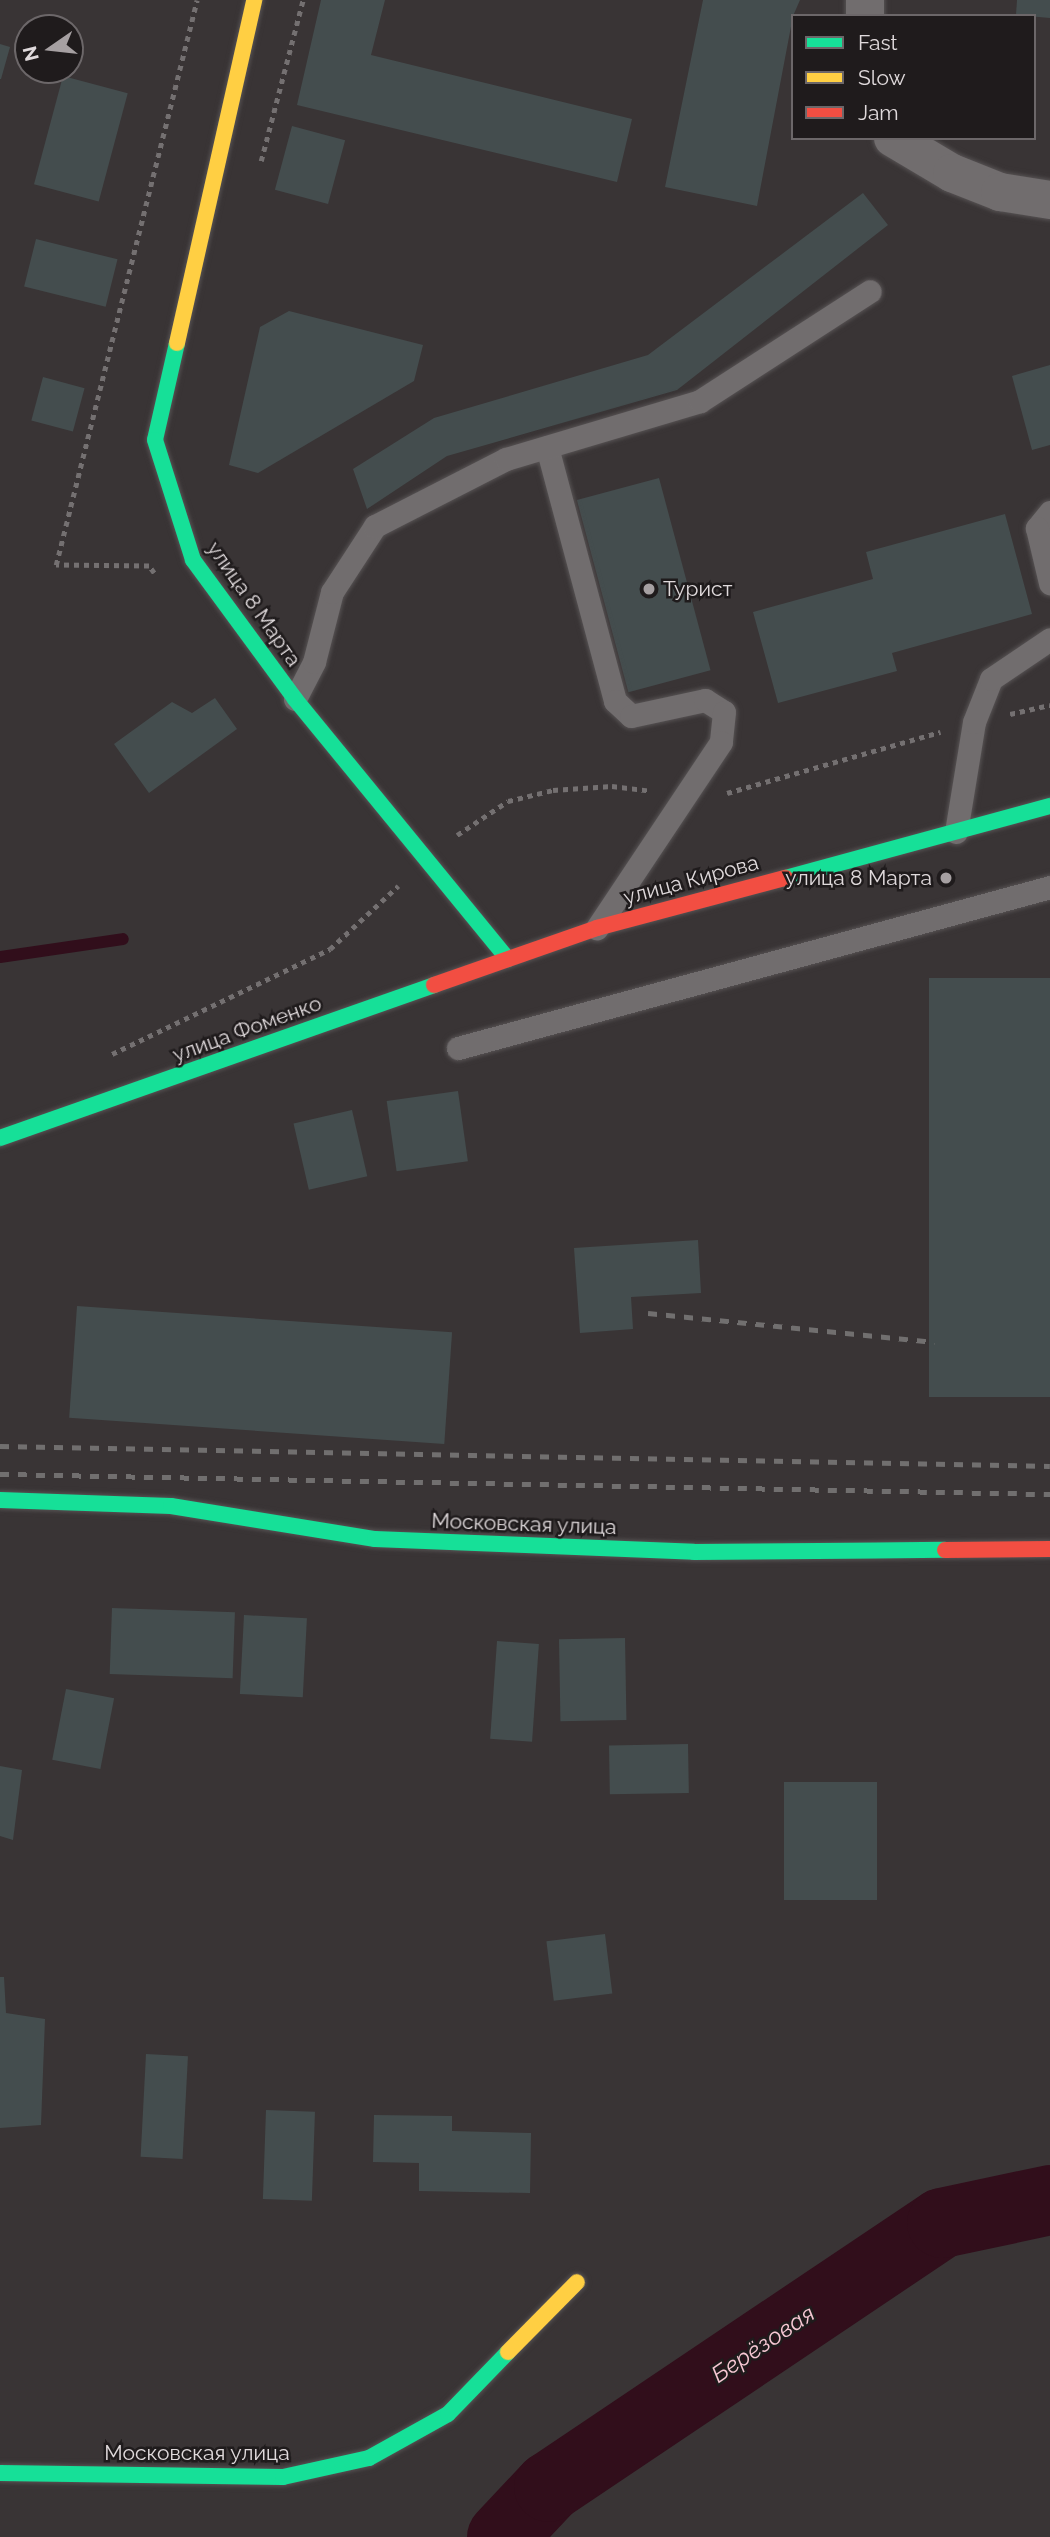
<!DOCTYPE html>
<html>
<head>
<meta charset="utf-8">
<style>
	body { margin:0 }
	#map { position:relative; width:1050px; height:2537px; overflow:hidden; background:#393435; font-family:Raleway,sans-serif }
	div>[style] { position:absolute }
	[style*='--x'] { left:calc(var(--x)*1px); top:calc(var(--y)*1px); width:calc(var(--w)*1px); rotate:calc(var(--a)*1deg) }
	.stream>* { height:12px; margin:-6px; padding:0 6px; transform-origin:6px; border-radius:6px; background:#310e1b }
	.river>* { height:70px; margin:-35px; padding:0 35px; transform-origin:35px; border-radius:35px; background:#310e1b }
	.building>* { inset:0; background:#444d4e; transform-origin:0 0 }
	.path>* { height:4.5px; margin-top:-2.25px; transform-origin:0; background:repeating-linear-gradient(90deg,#747071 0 5px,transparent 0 10px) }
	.roads { filter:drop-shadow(0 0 2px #565253) drop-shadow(0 0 2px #565253) }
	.lane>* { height:23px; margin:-11.5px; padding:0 11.5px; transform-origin:11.5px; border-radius:11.5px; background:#716d6e }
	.street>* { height:38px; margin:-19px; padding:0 19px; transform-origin:19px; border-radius:19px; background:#716d6e }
	.fast>* { height:16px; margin:-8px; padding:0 8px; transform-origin:8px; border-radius:8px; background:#16e098 }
	.slow>* { height:16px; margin:-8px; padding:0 8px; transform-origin:8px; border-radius:8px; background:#ffcf43 }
	.jam>* { height:16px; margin:-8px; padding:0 8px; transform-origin:8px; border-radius:8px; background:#f24e42 }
	.rail>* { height:5px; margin-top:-2.5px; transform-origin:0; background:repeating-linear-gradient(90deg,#716f6f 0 9px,transparent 0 18px) }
	.dots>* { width:19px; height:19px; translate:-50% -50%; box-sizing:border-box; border:4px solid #1f1b1c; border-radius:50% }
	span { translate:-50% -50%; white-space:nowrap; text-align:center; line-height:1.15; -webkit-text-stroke:5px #1f1b1c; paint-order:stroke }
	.poi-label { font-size:21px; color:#e0dadc }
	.left { translate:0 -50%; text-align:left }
	.right { translate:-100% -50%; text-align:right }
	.street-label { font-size:21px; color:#e0dadc }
	.water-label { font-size:23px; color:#f7c8d4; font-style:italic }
	.legend { position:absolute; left:791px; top:14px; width:245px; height:126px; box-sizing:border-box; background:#1f1b1c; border:2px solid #6c6769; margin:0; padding:9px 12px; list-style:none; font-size:21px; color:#e0dadc }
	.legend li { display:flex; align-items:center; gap:14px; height:35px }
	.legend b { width:35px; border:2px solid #6c6769 }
	.north { position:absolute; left:14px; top:14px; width:70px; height:70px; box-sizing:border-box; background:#1f1b1c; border:2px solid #6c6769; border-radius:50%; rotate:256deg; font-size:19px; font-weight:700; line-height:28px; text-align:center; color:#e0dadc }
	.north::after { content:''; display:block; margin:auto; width:24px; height:32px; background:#a6a0a2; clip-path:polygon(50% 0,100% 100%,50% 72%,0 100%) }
</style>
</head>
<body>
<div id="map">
	<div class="stream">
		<div style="--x:0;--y:957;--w:124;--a:-8.3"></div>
	</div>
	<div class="river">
		<div style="--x:502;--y:2537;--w:69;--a:-46.8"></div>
		<div style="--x:549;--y:2487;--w:473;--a:-33.9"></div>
		<div style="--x:942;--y:2223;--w:110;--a:-12"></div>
	</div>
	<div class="building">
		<div style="clip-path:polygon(321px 0,385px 0,371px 55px,632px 119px,617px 182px,297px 105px)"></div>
		<div style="clip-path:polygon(703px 0,800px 0,793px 16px,757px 206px,665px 187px)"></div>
		<div style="clip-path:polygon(1017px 0,1050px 0,1050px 18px,1016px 15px)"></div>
		<div style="clip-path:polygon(0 44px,10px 47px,1px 79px,0 79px)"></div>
		<div style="left:63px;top:76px;width:67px;height:112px;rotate:15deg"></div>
		<div style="left:292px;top:126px;width:55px;height:66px;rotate:15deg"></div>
		<div style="clip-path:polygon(863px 193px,888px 225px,677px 390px,447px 456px,367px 509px,353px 469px,434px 418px,648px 355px)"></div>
		<div style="left:36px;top:239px;width:84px;height:49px;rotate:14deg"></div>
		<div style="clip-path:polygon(289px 311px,423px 345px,414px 381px,258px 473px,229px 465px,260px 327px)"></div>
		<div style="clip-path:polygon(1050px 365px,1050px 445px,1032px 450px,1012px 376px)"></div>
		<div style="left:43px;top:377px;width:43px;height:45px;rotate:15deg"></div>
		<div style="left:659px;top:478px;width:199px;height:85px;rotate:75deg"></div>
		<div style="clip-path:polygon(1005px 514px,1032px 614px,892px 653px,897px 671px,778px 703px,753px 612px,873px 579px,866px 552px)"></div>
		<div style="clip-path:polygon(215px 698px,237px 729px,149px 793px,114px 744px,172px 702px,192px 713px)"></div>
		<div style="left:1050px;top:978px;width:419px;height:121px;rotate:90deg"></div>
		<div style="left:458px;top:1091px;width:71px;height:72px;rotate:82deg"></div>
		<div style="left:352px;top:1110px;width:68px;height:60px;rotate:77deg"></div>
		<div style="clip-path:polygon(698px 1240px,701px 1293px,631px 1297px,633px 1329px,580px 1333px,574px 1248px)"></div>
		<div style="left:77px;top:1306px;width:376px;height:112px;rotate:4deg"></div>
		<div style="left:112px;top:1608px;width:123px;height:66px;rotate:2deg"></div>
		<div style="left:244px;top:1615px;width:63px;height:79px;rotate:3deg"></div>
		<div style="left:625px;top:1638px;width:82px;height:66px;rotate:89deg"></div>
		<div style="left:497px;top:1641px;width:42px;height:98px;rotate:4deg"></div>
		<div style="left:66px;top:1689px;width:49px;height:72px;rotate:11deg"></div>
		<div style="left:688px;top:1744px;width:49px;height:79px;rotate:89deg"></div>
		<div style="clip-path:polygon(0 1766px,22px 1770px,13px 1840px,0 1836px)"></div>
		<div style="left:784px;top:1782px;width:93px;height:118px"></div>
		<div style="left:605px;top:1934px;width:60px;height:59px;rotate:83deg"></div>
		<div style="clip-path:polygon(0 1977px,4px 1977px,6px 2013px,45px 2019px,41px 2125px,0 2128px)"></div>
		<div style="left:146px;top:2054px;width:42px;height:103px;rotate:3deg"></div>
		<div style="left:266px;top:2110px;width:49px;height:89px;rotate:2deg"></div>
		<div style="clip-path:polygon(374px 2115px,452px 2116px,452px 2131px,531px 2133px,530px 2193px,419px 2191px,419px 2163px,373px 2162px)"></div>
	</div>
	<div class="path">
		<div style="--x:261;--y:161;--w:166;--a:-75.4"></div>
		<div style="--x:154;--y:573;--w:9;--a:-126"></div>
		<div style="--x:149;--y:566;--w:93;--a:-179.4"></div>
		<div style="--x:56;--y:565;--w:582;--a:-75.99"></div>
		<div style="--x:1010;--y:714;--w:41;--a:-12.7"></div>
		<div style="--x:727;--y:793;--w:222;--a:-16"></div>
		<div style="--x:457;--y:835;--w:61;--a:-33.7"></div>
		<div style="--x:508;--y:801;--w:46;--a:-13.7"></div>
		<div style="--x:553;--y:790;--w:59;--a:-3.9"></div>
		<div style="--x:612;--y:786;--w:38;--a:7"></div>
		<div style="--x:112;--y:1054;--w:242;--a:-25.7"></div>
		<div style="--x:330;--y:949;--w:93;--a:-42.8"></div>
	</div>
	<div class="roads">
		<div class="lane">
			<div style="--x:547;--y:447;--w:263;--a:75"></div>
			<div style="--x:615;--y:701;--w:22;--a:43"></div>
			<div style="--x:631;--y:716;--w:76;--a:-12.2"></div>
			<div style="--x:705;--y:700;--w:22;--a:32"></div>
			<div style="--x:724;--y:712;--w:30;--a:96"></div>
			<div style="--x:721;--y:742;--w:224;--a:123.7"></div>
			<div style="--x:1050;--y:512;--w:21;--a:129"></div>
			<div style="--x:1037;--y:528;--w:57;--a:76.7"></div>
			<div style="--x:295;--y:699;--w:42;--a:-62.8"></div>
			<div style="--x:314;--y:662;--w:72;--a:-75.6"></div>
			<div style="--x:332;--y:592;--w:79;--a:-56.9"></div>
			<div style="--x:375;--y:526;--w:147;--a:-27.1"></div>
			<div style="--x:506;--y:459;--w:202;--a:-16.6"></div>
			<div style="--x:700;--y:401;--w:202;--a:-32.9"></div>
			<div style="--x:956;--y:832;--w:111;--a:-80.7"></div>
			<div style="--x:974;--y:722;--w:46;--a:-68.4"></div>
			<div style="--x:991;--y:679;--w:71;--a:-34.1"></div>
			<div style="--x:458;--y:1048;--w:614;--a:-15.21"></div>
		</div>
		<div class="street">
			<div style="--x:865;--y:0;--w:16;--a:90"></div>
			<div style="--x:893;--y:138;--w:69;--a:30.7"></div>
			<div style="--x:952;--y:173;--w:52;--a:21.6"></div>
			<div style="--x:1000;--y:192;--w:51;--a:9.1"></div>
		</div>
		<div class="fast">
			<div style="--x:177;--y:343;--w:99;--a:102.8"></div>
			<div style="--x:155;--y:440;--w:126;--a:72.4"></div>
			<div style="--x:193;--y:560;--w:172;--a:53.7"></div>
			<div style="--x:295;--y:699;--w:336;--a:50.7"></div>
			<div style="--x:785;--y:878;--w:275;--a:-15.2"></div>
			<div style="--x:0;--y:1138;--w:460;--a:-19.4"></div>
			<div style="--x:0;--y:1500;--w:171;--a:2"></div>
			<div style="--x:171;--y:1506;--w:207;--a:9.2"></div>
			<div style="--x:375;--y:1539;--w:319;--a:2.3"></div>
			<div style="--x:694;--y:1552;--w:251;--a:-0.5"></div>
			<div style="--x:0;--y:2473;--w:283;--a:0.8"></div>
			<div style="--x:283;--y:2477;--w:88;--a:-12.5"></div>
			<div style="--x:369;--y:2458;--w:90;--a:-29.1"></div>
			<div style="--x:448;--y:2414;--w:86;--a:-45.9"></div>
		</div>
		<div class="slow">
			<div style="--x:177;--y:343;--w:352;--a:-77.3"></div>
			<div style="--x:508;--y:2352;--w:98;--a:-45.4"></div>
		</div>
		<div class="jam">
			<div style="--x:434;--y:985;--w:173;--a:-19.3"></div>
			<div style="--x:597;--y:928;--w:195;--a:-14.9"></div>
			<div style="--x:945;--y:1550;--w:105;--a:-0.5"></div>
		</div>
	</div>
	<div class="rail">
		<div style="--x:648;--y:1313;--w:288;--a:5.8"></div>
		<div style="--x:0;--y:1446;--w:1050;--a:1.09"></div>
		<div style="--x:0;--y:1474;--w:1050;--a:1.09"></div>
	</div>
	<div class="dots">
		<div style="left:649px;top:589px;background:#a6a0a2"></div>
		<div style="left:946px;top:878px;background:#a6a0a2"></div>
	</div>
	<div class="poi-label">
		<span class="left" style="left:663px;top:589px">Турист</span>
		<span class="right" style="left:932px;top:878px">улица 8 Марта</span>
	</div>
	<div class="street-label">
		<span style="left:254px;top:604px;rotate:55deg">улица 8 Марта</span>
		<span style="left:691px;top:880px;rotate:-15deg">улица Кирова</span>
		<span style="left:247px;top:1029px;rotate:-20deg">улица Фоменко</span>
		<span style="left:524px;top:1524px;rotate:2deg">Московская улица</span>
		<span style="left:197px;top:2453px">Московская улица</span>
	</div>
	<div class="water-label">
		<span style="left:763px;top:2344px;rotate:-34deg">Берёзовая</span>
	</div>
	<ul class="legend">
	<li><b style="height:9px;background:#16e098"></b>Fast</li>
	<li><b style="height:9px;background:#ffcf43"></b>Slow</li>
	<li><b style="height:9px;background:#f24e42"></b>Jam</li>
	</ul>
	<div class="north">N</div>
</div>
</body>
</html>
